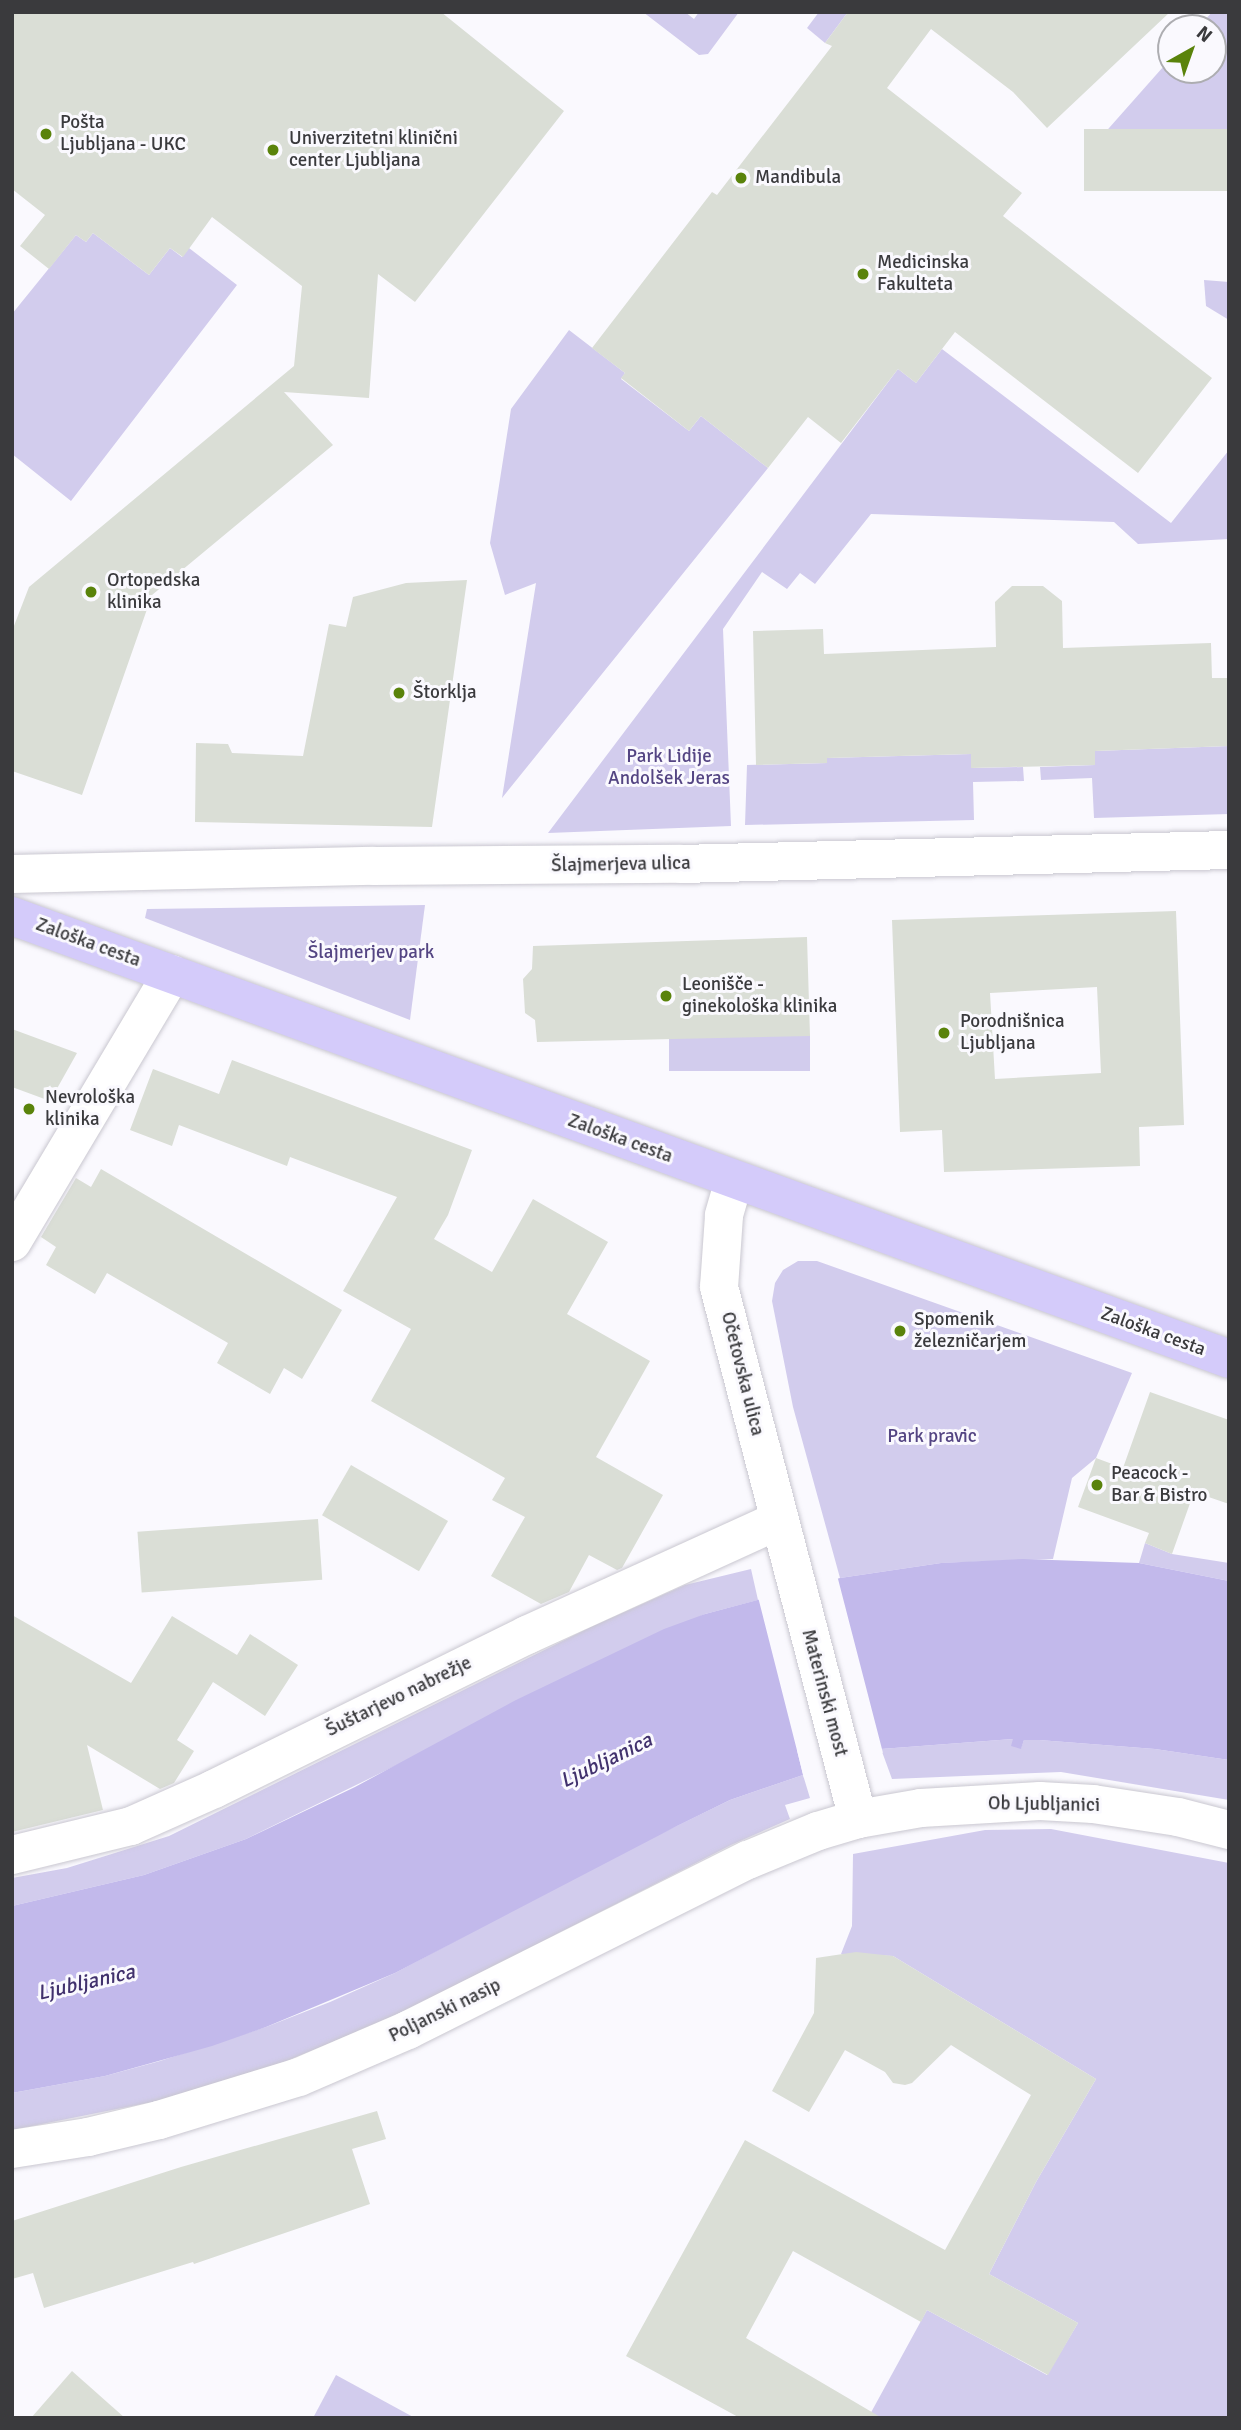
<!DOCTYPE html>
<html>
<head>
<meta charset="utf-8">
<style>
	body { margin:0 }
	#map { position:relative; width:1241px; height:2430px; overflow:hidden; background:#faf9fe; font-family:Signika,sans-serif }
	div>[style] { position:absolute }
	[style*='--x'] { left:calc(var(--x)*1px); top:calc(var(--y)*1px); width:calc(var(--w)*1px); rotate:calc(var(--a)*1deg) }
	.green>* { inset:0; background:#d2cced; transform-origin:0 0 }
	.water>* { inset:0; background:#c2b9eb }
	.pier>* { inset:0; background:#faf9fe }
	.building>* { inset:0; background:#daded6; transform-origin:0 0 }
	.roads { filter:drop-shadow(0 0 2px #c9c7d0) drop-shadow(0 0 2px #c9c7d0) }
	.street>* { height:38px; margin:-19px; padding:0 19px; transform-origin:19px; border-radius:19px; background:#fff }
	.primary>* { height:38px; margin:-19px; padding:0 19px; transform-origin:19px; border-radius:19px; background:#d4cbfa }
	.dots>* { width:19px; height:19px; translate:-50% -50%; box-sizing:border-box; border:4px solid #faf9fe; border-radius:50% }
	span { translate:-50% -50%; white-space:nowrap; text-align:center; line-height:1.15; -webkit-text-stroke:6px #faf9fe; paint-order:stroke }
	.poi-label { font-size:19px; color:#3a3a3d }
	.left { translate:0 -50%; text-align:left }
	.park-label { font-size:19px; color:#544583 }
	.street-label { font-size:19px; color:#3a3a3d }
	.water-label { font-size:21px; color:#41316d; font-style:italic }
	.frame { position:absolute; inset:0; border:14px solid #3a3a3d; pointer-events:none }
	.north { position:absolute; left:1157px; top:14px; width:70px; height:70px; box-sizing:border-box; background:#faf9fe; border:2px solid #adadb1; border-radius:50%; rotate:40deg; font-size:19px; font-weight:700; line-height:28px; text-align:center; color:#3a3a3d }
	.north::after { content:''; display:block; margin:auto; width:24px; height:32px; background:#5a830b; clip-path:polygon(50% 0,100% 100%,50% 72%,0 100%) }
</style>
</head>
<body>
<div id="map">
	<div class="green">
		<div style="clip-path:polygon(643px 12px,685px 12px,694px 19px,699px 12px,739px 12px,708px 54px,699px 55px)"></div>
		<div style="clip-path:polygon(819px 12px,848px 12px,825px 43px,807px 28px)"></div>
		<div style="clip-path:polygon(1212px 12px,1229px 12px,1229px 129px,1086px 154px,1171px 58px,1171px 70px,1213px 70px,1213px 28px,1198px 28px)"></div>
		<div style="clip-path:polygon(93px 233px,149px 275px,170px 248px,182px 257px,189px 248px,237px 285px,71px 501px,12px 454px,12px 314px,76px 235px,86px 242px)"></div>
		<div style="clip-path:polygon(1204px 280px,1229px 282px,1229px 320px,1206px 306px)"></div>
		<div style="clip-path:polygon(569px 330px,625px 373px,621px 379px,689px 431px,701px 416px,768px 468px,502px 798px,536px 583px,505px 595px,490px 543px,511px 409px)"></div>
		<div style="clip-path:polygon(942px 349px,1171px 523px,1229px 450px,1229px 539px,1138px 544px,1114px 522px,871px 514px,815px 584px,800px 573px,787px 589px,762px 572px,723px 629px,731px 826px,548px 833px,898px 369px,916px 383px)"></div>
		<div style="clip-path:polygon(1229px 746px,1229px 814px,1094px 818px,1092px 778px,1041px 780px,1040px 767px,1095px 765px,1095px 751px)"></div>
		<div style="clip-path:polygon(971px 754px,971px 768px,1023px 767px,1024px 781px,973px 782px,974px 820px,745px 825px,747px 765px,827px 763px,827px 758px)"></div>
		<div style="clip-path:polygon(425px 905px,410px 1020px,145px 918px,147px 909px)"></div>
		<div style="left:810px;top:1036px;width:35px;height:141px;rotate:90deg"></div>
		<div style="clip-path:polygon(798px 1261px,817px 1261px,1132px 1373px,1096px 1458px,1072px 1478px,1053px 1559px,941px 1563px,840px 1578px,793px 1407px,772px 1301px,775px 1283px,783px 1270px)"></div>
		<div style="clip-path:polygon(1145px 1543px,1172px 1554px,1229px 1563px,1229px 1581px,1139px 1563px)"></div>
		<div style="clip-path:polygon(751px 1569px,758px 1600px,705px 1614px,246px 1839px,144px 1875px,12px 1906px,12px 1878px,67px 1868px,169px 1836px,591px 1627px,685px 1585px)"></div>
		<div style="clip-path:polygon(1013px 1739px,1021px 1748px,1024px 1740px,1039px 1740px,1155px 1749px,1229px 1760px,1229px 1800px,1061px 1772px,892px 1779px,881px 1749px)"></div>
		<div style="clip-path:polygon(803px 1775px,810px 1798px,785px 1805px,790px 1819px,731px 1845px,405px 2012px,267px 2069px,162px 2100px,12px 2130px,12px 2093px,105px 2076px,160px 2061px,266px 2027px,330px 2002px,395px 1973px,605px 1861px,730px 1800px)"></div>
		<div style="clip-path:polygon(1051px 1829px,1229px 1863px,1229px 2418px,868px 2418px,927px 2310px,1047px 2375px,1078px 2323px,989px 2274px,1036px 2182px,1096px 2079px,893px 1956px,841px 1954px,852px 1926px,853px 1854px,985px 1830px)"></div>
		<div style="clip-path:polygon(336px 2375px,415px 2418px,313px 2418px)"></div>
	</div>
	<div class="water">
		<div style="clip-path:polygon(1023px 1559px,1139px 1563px,1229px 1581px,1229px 1760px,1155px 1749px,1039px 1740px,1024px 1740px,1021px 1749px,1011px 1746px,1013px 1739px,881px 1749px,876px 1731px,797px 1750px,803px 1775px,730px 1800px,677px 1826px,395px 1973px,266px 2027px,212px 2046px,105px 2076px,12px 2093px,12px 1906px,144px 1875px,246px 1839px,355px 1787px,516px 1700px,664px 1629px,705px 1614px,840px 1578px,941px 1563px)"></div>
	</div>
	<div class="pier">
		<div style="clip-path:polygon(837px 1575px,883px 1753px,878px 1751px,874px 1735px,801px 1752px,806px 1774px,804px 1778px,758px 1597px)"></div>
	</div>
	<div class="building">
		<div style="clip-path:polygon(12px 12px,441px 12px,564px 111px,415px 302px,378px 274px,369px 398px,284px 392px,333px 445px,152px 595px,82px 795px,12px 771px,12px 631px,29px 587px,294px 366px,302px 286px,212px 217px,183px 257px,170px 248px,149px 275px,93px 233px,86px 242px,76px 235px,49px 269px,20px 246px,45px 215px,12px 189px)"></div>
		<div style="clip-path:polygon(848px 12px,1170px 12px,1047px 128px,1013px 92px,931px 29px,887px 88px,1022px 193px,1003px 216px,1212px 378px,1138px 473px,955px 332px,916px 383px,898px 369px,841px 443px,808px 417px,768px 468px,701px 416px,689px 431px,621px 378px,625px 373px,592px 348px,712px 192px,717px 195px,832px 46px,825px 43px)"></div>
		<div style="left:1229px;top:129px;width:62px;height:145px;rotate:90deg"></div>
		<div style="clip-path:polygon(467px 580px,432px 827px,195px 822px,196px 743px,228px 744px,232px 753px,303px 756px,329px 624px,346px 627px,353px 597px,406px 583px)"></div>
		<div style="clip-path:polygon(1012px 586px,1043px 586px,1062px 601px,1063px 648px,1211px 643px,1212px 678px,1229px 678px,1229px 746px,1095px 751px,1095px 765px,971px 768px,971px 754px,827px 758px,827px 763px,756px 765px,753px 631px,823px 629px,824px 654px,996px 647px,995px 602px)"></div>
		<div style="clip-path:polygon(evenodd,1176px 911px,1184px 1125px,1139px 1127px,1140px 1166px,944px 1172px,942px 1130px,900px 1132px,892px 920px,1176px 911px,1097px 987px,1101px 1073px,995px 1079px,990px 993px,1097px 987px)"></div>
		<div style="clip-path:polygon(807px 937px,810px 1036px,537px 1042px,535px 1020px,525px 1013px,523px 979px,532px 969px,533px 946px)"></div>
		<div style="clip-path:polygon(12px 1029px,77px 1053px,50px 1101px,12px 1087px)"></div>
		<div style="clip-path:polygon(232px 1060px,472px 1150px,448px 1215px,434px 1239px,492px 1272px,533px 1199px,608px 1242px,567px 1314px,650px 1361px,596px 1457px,663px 1495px,622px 1568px,617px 1570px,589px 1555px,569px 1592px,541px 1604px,491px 1576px,525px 1517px,492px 1500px,505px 1478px,371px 1401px,411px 1329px,343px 1291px,397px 1197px,290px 1157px,287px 1166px,179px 1125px,172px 1146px,130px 1130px,153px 1069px,219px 1094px)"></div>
		<div style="clip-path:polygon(101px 1169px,342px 1310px,302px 1379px,284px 1368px,270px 1394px,217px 1363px,228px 1343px,107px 1273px,95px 1294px,46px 1265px,56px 1247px,41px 1237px,76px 1178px,91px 1187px)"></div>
		<div style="clip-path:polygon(1150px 1392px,1229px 1420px,1229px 1504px,1194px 1492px,1172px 1554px,1145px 1543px,1149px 1533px,1078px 1507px,1096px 1458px,1123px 1468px)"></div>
		<div style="left:351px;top:1465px;width:112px;height:58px;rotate:30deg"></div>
		<div style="left:318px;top:1519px;width:61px;height:181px;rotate:86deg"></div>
		<div style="clip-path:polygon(12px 1615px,131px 1683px,172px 1616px,237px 1655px,250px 1634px,298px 1665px,265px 1716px,213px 1682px,177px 1740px,194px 1751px,174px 1783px,160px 1789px,87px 1745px,103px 1810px,12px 1832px)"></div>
		<div style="clip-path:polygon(856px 1952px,893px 1956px,1096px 2079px,1036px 2182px,989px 2274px,1078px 2323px,1048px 2375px,927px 2310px,921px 2322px,793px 2251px,746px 2338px,882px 2418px,740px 2418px,626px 2356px,745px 2140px,945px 2250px,1031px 2095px,951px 2045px,912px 2083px,905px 2085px,893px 2083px,885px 2072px,845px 2050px,809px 2112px,772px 2091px,814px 2013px,816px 1958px)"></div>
		<div style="clip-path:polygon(377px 2111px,386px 2139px,352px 2149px,370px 2204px,194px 2264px,193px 2262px,44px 2308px,33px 2273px,12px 2279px,12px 2221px,181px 2167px)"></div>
		<div style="clip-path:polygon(72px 2371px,125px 2418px,31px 2418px)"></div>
	</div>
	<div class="roads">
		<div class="street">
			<div style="--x:12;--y:874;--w:361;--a:-1.3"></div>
			<div style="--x:373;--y:866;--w:307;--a:-0.4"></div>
			<div style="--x:680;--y:864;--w:549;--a:-1.46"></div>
			<div style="--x:734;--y:1180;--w:37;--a:106"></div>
			<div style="--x:724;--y:1216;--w:71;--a:94"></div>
			<div style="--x:719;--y:1287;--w:550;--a:75.36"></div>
			<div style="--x:12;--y:1242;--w:312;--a:-59.2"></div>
			<div style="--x:12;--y:1855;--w:122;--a:-13.7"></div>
			<div style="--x:131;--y:1826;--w:91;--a:-24"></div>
			<div style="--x:214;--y:1789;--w:349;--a:-26.2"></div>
			<div style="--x:527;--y:1635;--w:277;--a:-24.5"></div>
			<div style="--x:12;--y:2149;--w:77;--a:-9"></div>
			<div style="--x:88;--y:2137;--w:73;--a:-13.5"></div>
			<div style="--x:159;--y:2120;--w:146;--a:-17.1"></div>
			<div style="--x:299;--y:2077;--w:119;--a:-23.3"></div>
			<div style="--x:408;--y:2030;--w:380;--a:-26.6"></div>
			<div style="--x:748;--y:1860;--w:76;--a:-22.5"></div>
			<div style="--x:818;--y:1831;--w:42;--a:-16.7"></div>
			<div style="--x:858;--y:1819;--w:64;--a:-9.9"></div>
			<div style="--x:921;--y:1808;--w:119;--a:-3.4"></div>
			<div style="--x:1040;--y:1801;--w:53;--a:3.2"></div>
			<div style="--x:1093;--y:1804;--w:86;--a:8.7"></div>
			<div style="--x:1178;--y:1817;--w:53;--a:14.3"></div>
		</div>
		<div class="primary">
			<div style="--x:12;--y:916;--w:1295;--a:20"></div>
		</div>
	</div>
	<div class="dots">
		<div style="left:46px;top:134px;background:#5a830b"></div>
		<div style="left:273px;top:150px;background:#5a830b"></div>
		<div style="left:741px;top:178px;background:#5a830b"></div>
		<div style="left:863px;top:274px;background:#5a830b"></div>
		<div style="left:91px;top:592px;background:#5a830b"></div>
		<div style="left:399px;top:693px;background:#5a830b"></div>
		<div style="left:666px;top:996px;background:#5a830b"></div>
		<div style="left:944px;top:1033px;background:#5a830b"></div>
		<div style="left:29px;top:1109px;background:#5a830b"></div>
		<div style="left:900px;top:1331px;background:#5a830b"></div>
		<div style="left:1097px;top:1485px;background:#5a830b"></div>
	</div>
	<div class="poi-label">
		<span class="left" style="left:60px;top:134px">Pošta<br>Ljubljana - UKC</span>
		<span class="left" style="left:289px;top:150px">Univerzitetni klinični<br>center Ljubljana</span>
		<span class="left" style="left:755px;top:178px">Mandibula</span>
		<span class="left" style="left:877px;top:274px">Medicinska<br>Fakulteta</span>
		<span class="left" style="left:107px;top:592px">Ortopedska<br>klinika</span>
		<span class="left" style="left:413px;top:693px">Štorklja</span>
		<span class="left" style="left:682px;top:996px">Leonišče -<br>ginekološka klinika</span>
		<span class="left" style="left:960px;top:1033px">Porodnišnica<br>Ljubljana</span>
		<span class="left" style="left:45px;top:1109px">Nevrološka<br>klinika</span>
		<span class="left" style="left:914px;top:1331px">Spomenik<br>železničarjem</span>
		<span class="left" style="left:1111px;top:1485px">Peacock -<br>Bar &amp; Bistro</span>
	</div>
	<div class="park-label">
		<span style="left:669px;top:768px">Park Lidije<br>Andolšek Jeras</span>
		<span style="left:371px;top:953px">Šlajmerjev park</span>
		<span style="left:932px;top:1437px">Park pravic</span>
	</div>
	<div class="street-label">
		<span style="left:621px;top:865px;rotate:-1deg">Šlajmerjeva ulica</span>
		<span style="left:88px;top:943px;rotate:20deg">Zaloška cesta</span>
		<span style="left:620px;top:1139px;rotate:20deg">Zaloška cesta</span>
		<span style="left:1153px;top:1332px;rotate:20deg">Zaloška cesta</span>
		<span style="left:742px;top:1374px;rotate:76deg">Očetovska ulica</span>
		<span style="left:824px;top:1693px;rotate:75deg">Materinski most</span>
		<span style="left:399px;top:1697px;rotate:-26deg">Šuštarjevo nabrežje</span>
		<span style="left:1044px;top:1805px;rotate:1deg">Ob Ljubljanici</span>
		<span style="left:445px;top:2011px;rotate:-26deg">Poljanski nasip</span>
	</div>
	<div class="water-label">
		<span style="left:606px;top:1760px;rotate:-26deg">Ljubljanica</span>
		<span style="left:86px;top:1982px;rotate:-13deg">Ljubljanica</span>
	</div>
	<div class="frame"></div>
	<div class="north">N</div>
</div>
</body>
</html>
